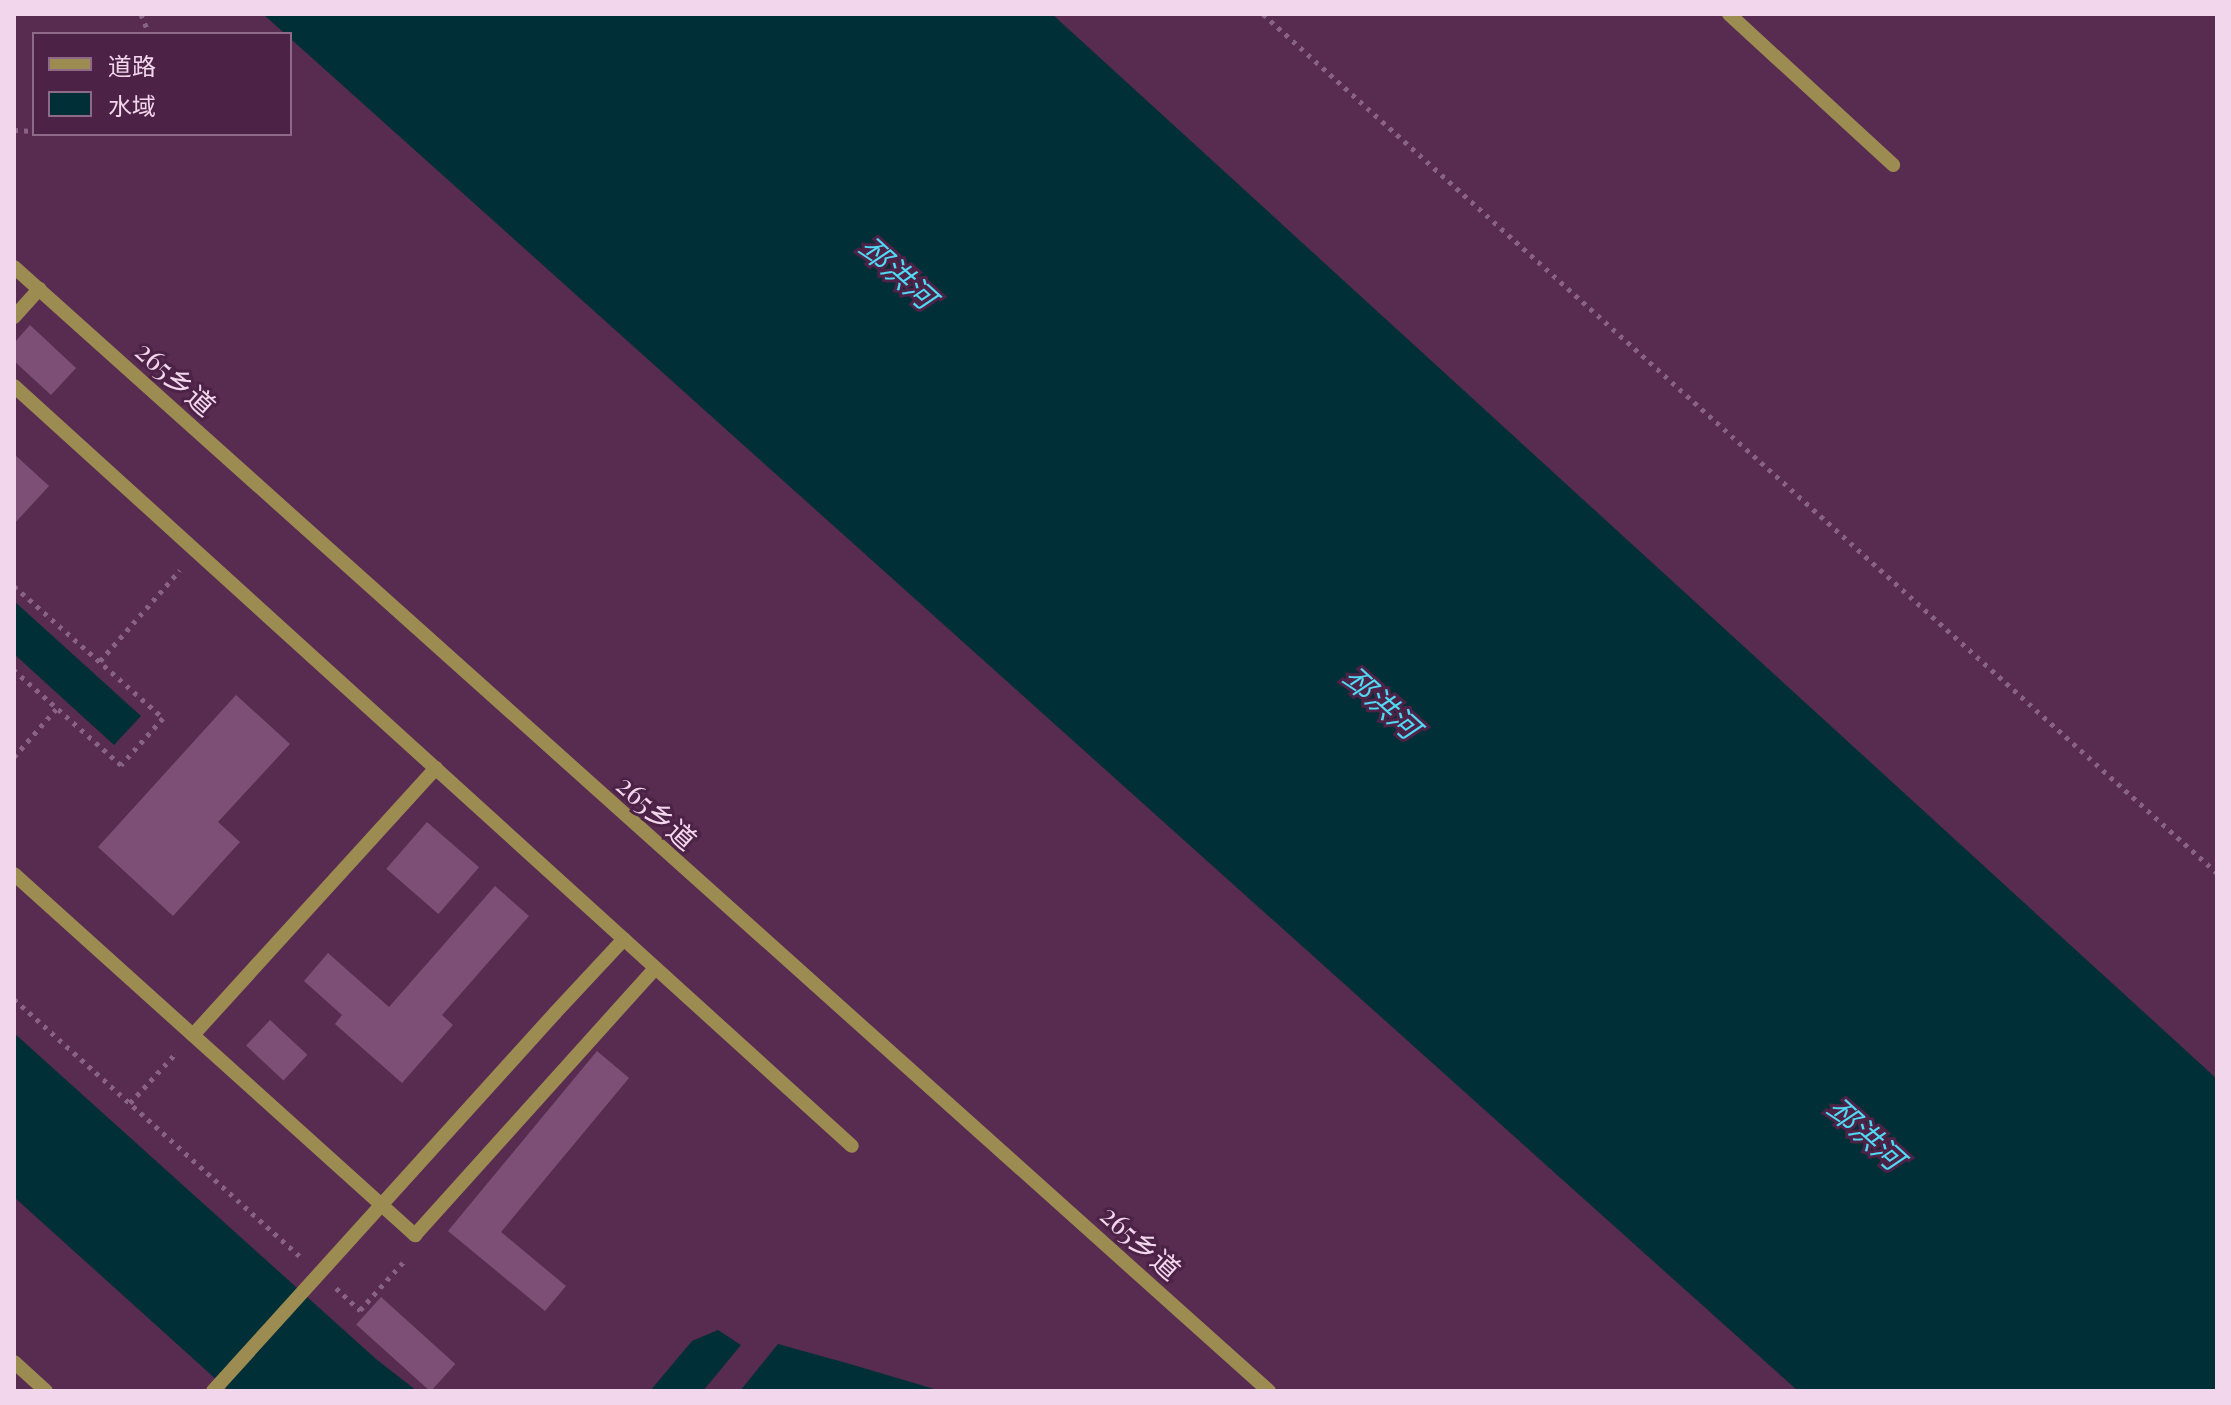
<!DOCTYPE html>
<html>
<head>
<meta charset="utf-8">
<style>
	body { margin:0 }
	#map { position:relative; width:2231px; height:1405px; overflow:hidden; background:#582c51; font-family:"Playfair Display","Noto Sans SC",serif }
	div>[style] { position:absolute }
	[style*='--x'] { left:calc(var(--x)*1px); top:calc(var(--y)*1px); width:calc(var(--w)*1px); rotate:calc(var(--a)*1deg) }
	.water>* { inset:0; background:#012f37 }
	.building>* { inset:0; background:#7e4f76; transform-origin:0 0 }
	.path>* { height:5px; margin-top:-2.5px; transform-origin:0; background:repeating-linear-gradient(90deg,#896383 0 4px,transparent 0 10px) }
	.minor>* { height:14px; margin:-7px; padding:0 7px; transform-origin:7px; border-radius:7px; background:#9d8c51 }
	.minor-bridge>* { height:14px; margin:-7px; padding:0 7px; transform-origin:7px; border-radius:7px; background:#9d8c51 }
	span { translate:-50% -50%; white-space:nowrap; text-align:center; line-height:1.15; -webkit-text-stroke:6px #4c2246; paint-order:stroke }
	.street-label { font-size:28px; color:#f2d6ec }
	.water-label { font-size:30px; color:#51d8f2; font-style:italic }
	.frame { position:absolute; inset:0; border:16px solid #f2d6ec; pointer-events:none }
	.legend { position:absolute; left:32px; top:32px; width:260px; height:104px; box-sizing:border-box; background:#4c2246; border:2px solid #8e6a88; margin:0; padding:10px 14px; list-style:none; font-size:24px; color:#f2d6ec }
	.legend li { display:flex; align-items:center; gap:16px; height:40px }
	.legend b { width:40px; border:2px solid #8e6a88 }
</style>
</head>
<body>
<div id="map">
	<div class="water">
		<div style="clip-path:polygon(263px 14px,1052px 14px,2217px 1079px,2217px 1391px,1798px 1391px)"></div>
		<div style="clip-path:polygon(14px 601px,141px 716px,114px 745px,14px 654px)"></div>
		<div style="clip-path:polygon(14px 1033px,376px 1359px,417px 1391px,229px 1391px,14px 1197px)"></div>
		<div style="clip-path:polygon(718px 1330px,741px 1345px,703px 1391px,650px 1391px,692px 1341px)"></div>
		<div style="clip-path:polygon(778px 1344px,850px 1364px,941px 1391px,740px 1391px)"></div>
	</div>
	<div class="building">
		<div style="clip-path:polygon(30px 325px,76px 368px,51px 395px,14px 361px,14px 343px)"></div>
		<div style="clip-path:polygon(14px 454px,49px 486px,14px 524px)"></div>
		<div style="clip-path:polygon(236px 695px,290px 744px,218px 822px,240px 842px,173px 916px,98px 847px)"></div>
		<div style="left:427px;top:822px;width:69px;height:62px;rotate:41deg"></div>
		<div style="clip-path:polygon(495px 886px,529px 916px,442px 1015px,453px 1025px,402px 1083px,335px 1024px,342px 1015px,304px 981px,328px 953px,389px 1007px)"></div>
		<div style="left:270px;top:1020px;width:51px;height:35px;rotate:43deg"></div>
		<div style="clip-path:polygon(597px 1051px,629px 1078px,501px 1232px,566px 1286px,545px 1311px,448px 1231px)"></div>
		<div style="left:381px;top:1297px;width:100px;height:37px;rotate:42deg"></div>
	</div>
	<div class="path">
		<div style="--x:141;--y:14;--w:22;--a:68"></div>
		<div style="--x:1263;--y:14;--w:1284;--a:42"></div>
		<div style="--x:14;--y:130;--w:20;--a:3"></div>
		<div style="--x:14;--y:586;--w:199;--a:41.5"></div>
		<div style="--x:163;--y:718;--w:63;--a:131.8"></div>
		<div style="--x:121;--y:765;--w:143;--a:-138.4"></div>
		<div style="--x:100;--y:661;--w:121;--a:-48.7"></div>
		<div style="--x:14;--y:757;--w:65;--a:-48.7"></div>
		<div style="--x:14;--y:999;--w:387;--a:42"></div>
		<div style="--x:130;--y:1103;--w:68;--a:-47.4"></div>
		<div style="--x:336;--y:1288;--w:33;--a:43"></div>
		<div style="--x:360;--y:1310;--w:70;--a:-47.9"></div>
	</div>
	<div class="minor">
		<div style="--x:1729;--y:14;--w:223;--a:42.6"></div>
		<div style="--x:14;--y:267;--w:1685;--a:41.85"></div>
		<div style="--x:14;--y:317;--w:38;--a:-48"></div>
		<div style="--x:14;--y:386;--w:1131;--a:42.21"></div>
		<div style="--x:14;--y:874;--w:540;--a:42"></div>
		<div style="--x:415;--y:1235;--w:359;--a:-48"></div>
		<div style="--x:555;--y:1013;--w:101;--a:-47"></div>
		<div style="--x:193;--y:1035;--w:361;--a:-47.7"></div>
		<div style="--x:14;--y:1362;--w:43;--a:42.2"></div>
	</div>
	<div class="minor-bridge">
		<div style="--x:213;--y:1391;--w:510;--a:-47.86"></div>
	</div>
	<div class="street-label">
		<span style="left:176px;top:378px;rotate:42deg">265乡道</span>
		<span style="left:657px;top:812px;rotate:42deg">265乡道</span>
		<span style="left:1141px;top:1242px;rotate:42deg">265乡道</span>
	</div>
	<div class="water-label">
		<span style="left:898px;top:272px;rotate:42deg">邳洪河</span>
		<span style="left:1382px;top:702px;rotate:42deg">邳洪河</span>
		<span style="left:1866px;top:1133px;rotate:42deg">邳洪河</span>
	</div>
	<div class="frame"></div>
	<ul class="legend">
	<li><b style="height:10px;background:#9d8c51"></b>道路</li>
	<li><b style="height:22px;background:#012f37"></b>水域</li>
	</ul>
</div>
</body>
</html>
